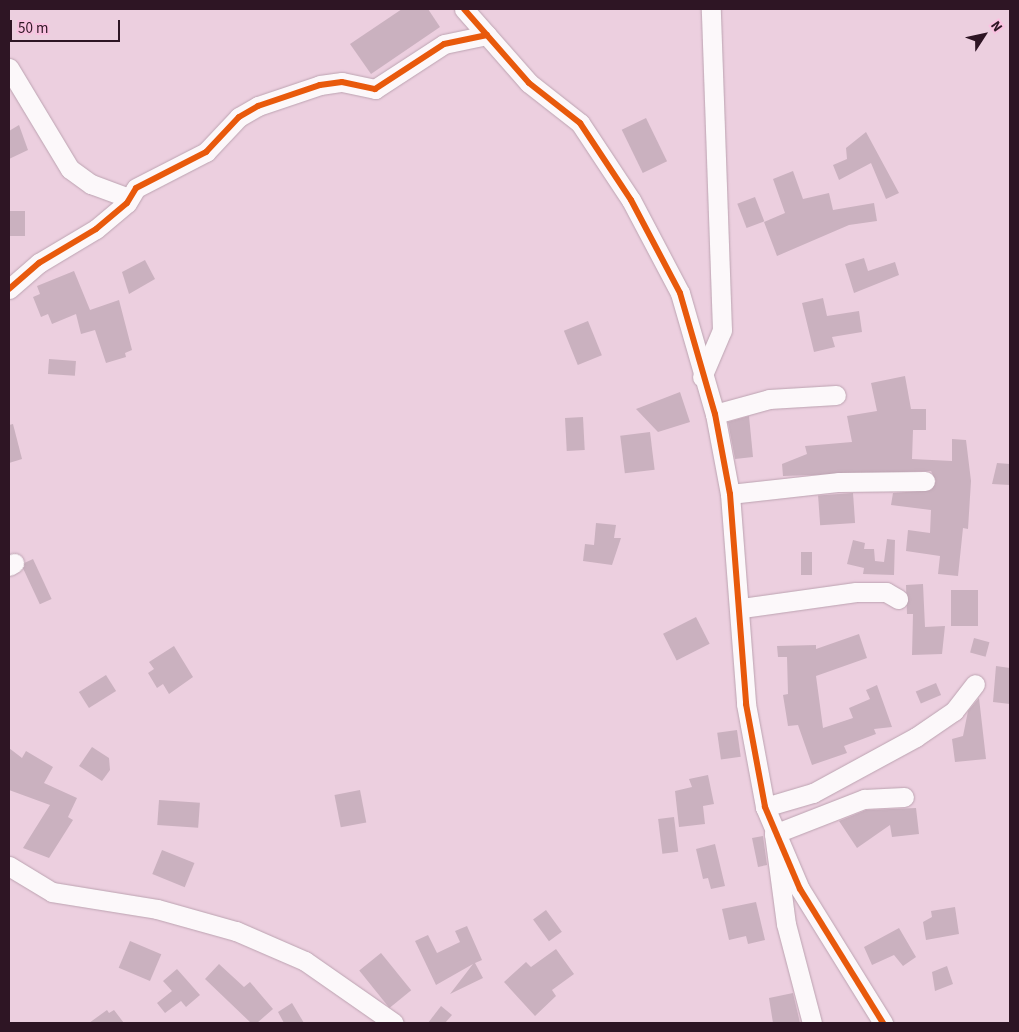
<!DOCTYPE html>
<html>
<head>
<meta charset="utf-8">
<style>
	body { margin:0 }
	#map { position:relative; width:1019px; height:1032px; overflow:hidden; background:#eccfdf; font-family:"Source Sans 3",sans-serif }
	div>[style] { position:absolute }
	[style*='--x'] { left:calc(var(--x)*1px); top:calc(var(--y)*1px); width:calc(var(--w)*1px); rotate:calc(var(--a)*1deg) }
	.building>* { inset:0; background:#cab1bf; transform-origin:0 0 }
	.roads { filter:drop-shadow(0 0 1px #bca3b1) drop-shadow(0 0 1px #bca3b1) }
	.minor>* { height:19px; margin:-9.5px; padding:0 9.5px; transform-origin:9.5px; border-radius:9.5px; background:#fcf8fa }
	.cycleway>* { height:6px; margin:-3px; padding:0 3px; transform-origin:3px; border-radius:3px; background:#e8590c }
	span { translate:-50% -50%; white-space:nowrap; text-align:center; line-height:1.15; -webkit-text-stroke:4px #f9c2e0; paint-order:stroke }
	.frame { position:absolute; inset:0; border:10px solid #2e1524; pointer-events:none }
	.north { position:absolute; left:959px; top:10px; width:50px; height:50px; -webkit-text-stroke:4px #f9c2e0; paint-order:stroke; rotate:55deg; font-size:14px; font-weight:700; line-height:20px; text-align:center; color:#2e1524 }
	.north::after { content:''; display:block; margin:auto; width:18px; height:22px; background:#2e1524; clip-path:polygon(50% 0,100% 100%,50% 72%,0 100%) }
	.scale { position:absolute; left:10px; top:20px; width:110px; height:22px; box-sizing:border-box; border:2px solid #2e1524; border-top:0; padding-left:6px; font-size:15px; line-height:18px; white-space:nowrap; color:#2e1524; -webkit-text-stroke:4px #f9c2e0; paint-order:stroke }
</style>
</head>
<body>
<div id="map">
	<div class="building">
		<div style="clip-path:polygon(402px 9px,428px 9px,440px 27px,371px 74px,350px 44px)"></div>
		<div style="left:646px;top:118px;width:48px;height:27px;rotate:64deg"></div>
		<div style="clip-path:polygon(19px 125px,28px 150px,9px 159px,9px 131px)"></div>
		<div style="clip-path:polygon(866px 132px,899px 193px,886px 199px,871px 163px,839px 180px,833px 165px,847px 159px,846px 148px)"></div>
		<div style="clip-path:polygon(793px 171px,803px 199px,829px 193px,833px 210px,874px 203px,877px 221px,849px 225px,777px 256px,764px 222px,785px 213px,773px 179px)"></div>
		<div style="left:755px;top:197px;width:26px;height:19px;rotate:69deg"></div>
		<div style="left:10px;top:211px;width:15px;height:25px"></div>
		<div style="clip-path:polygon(864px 258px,868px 271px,895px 262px,899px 275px,854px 293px,845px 264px)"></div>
		<div style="clip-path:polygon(145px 260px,155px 279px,129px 294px,122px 272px)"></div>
		<div style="clip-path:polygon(74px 271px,90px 310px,119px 300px,132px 350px,125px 353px,126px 357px,106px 363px,95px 330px,81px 334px,76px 314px,52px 324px,48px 314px,41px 317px,33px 297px,40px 294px,37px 286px)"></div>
		<div style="clip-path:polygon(823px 298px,827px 316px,859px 311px,862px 332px,832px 337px,835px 347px,814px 352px,802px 303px)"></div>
		<div style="left:588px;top:321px;width:37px;height:26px;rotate:68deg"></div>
		<div style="left:49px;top:359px;width:27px;height:15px;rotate:4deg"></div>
		<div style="clip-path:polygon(905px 376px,911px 409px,926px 409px,926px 430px,913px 430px,912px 459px,952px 461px,952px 439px,966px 440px,971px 481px,968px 529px,963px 528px,958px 576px,938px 574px,940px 556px,906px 551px,908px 530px,930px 533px,931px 510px,891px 505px,893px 493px,931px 490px,936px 481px,931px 471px,783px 476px,782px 464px,807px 454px,805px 446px,852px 442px,847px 416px,877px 411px,871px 383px)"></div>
		<div style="clip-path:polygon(680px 392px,690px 422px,658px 432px,636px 409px)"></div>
		<div style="clip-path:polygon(749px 416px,753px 457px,735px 459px,728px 422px)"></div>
		<div style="left:583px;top:417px;width:33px;height:18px;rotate:87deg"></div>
		<div style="clip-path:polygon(13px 424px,22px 459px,9px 463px,9px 425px)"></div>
		<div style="left:650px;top:432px;width:38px;height:30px;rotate:83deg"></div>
		<div style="clip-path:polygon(997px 463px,1010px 464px,1010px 485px,992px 484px)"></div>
		<div style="left:853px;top:493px;width:30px;height:35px;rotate:86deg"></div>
		<div style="clip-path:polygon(596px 523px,616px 525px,614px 538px,621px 538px,612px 565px,583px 561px,585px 544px,594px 545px)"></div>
		<div style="clip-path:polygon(887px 539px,895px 540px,894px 575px,863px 574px,864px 568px,847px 564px,853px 540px,865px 543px,864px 549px,874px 549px,875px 561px,884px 562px)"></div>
		<div style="left:801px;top:552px;width:11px;height:23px"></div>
		<div style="left:33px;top:559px;width:44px;height:13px;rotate:65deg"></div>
		<div style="clip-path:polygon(923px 584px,925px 627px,945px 626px,942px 654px,912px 655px,913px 614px,907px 614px,906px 585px)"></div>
		<div style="left:951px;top:590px;width:27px;height:36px"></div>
		<div style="left:696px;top:617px;width:30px;height:37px;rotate:63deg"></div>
		<div style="clip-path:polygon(859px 634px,867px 658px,816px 676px,823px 728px,853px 718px,849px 708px,870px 699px,866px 690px,877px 685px,892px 727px,874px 729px,876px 734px,844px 746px,847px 753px,812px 765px,798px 725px,788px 726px,783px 695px,788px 694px,787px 657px,778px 657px,777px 646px,816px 645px,816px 649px)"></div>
		<div style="left:974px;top:638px;width:16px;height:15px;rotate:15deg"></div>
		<div style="clip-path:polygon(174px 646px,193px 677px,169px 694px,163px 684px,157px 688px,148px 673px,154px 669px,149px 662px)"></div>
		<div style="clip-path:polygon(996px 666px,1010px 668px,1010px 704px,993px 702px)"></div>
		<div style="left:106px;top:675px;width:19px;height:32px;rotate:58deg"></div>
		<div style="left:936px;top:683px;width:13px;height:22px;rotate:67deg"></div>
		<div style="clip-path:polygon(979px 698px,986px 759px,955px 762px,952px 739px,963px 736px,968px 711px)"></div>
		<div style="left:737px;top:730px;width:27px;height:20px;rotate:82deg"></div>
		<div style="clip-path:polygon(92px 747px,109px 758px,110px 770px,102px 781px,79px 766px)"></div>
		<div style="clip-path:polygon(9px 748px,22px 758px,26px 751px,53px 767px,44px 783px,77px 798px,68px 817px,73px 820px,49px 858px,23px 848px,50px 805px,9px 790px)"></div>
		<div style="clip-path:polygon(708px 775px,714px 804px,703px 806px,705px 824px,679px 827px,675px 791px,692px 787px,689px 779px)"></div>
		<div style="left:360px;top:790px;width:33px;height:26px;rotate:79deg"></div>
		<div style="left:159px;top:800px;width:41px;height:25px;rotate:4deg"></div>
		<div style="clip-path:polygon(916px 808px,919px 834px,892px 837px,890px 825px,857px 848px,839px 821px,866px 810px)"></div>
		<div style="left:674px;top:817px;width:35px;height:16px;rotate:83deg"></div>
		<div style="clip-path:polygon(763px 836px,767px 865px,758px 867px,752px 838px)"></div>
		<div style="clip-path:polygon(715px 844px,725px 886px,711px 889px,708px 878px,703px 879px,696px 849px)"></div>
		<div style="left:162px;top:850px;width:35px;height:26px;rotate:22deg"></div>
		<div style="clip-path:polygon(756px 902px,765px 940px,748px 944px,746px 936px,729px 940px,722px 909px)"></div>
		<div style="clip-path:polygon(955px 907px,959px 934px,926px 940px,923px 922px,932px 917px,931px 911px)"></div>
		<div style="left:546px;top:910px;width:27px;height:16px;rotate:54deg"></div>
		<div style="clip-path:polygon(467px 926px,482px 960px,475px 963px,483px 978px,450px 994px,473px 964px,436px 985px,415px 941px,428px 935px,437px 953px,460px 942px,455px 931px)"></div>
		<div style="clip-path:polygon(899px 928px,916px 957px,903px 966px,894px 955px,872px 965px,864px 947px)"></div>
		<div style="left:130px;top:941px;width:34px;height:29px;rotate:23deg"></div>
		<div style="clip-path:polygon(556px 949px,574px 974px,552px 990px,556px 996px,535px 1016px,504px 982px,526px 962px,531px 967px)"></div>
		<div style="left:381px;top:953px;width:48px;height:28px;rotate:51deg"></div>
		<div style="clip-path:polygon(219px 964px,244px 987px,250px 982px,273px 1009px,257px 1023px,251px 1023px,205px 979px)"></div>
		<div style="clip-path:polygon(947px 966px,953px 984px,935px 991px,932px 972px)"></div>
		<div style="clip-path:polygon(177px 969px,200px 995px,186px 1007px,181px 1001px,165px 1013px,157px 1003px,172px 991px,163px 981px)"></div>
		<div style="clip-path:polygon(793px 993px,800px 1023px,773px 1023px,769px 998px)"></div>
		<div style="clip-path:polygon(292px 1003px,304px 1023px,284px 1023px,278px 1012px)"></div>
		<div style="clip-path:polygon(441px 1006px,452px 1015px,445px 1023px,428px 1023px)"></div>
		<div style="clip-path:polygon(107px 1010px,109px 1013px,114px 1010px,124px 1023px,89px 1023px)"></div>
	</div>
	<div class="roads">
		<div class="minor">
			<div style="--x:464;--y:9;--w:98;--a:48.7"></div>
			<div style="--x:529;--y:83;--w:65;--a:38.1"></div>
			<div style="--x:580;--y:123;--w:92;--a:56.5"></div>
			<div style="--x:631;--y:200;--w:105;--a:62.2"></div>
			<div style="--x:680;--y:293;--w:126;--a:73.9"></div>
			<div style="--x:715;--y:414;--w:81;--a:79.4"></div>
			<div style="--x:730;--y:494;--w:211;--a:85.6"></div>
			<div style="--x:746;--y:704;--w:105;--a:79.5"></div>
			<div style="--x:765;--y:807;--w:89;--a:66.9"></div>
			<div style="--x:800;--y:889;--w:158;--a:58.2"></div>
			<div style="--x:9;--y:68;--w:118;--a:58.9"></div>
			<div style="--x:70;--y:169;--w:26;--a:36"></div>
			<div style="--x:91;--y:184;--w:40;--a:20.2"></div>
			<div style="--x:9;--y:289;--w:40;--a:-41"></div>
			<div style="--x:39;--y:263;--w:66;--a:-30.8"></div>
			<div style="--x:96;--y:229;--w:40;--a:-40"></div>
			<div style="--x:127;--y:203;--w:17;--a:-59"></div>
			<div style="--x:136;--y:188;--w:79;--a:-27.2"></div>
			<div style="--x:206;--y:152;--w:48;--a:-46.7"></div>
			<div style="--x:239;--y:117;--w:22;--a:-30"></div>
			<div style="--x:258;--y:106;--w:65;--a:-18.7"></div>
			<div style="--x:320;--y:85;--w:22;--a:-8"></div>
			<div style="--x:342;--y:82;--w:34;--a:12"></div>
			<div style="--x:375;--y:89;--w:82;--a:-33.1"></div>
			<div style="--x:444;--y:44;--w:44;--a:-11.8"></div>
			<div style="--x:702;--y:377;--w:51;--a:-66.9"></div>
			<div style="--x:722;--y:330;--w:321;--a:-92"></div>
			<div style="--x:715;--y:414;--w:56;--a:-15.5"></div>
			<div style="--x:769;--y:399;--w:67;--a:-3.4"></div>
			<div style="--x:730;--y:494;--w:110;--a:-6.3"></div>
			<div style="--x:839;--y:482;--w:86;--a:-0.7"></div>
			<div style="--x:9;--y:566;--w:6;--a:-31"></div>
			<div style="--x:742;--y:608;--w:115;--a:-8"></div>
			<div style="--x:856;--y:592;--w:30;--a:0"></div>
			<div style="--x:886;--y:592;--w:14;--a:30"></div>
			<div style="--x:765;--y:807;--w:50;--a:-16.3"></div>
			<div style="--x:813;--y:793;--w:117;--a:-28.5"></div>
			<div style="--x:916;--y:737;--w:46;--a:-34.4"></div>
			<div style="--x:954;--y:711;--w:34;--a:-52"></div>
			<div style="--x:9;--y:866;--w:50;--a:31.2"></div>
			<div style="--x:52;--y:892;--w:106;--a:9.2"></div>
			<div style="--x:157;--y:909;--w:82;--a:15.6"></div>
			<div style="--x:236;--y:931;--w:75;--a:23.5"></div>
			<div style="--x:305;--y:961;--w:108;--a:34.9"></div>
			<div style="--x:812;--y:1023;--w:102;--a:-104.7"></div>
			<div style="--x:786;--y:924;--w:91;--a:-97.6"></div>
			<div style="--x:774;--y:834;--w:97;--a:-21.3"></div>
			<div style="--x:864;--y:799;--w:40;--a:-2.9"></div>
		</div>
	</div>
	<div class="cycleway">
		<div style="--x:464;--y:9;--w:98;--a:48.7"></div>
		<div style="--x:529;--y:83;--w:65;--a:38.1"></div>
		<div style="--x:580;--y:123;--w:92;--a:56.5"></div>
		<div style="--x:631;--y:200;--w:105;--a:62.2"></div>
		<div style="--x:680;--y:293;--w:126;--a:73.9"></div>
		<div style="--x:715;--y:414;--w:81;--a:79.4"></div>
		<div style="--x:730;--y:494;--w:211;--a:85.6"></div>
		<div style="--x:746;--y:704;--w:105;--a:79.5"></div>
		<div style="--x:765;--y:807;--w:89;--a:66.9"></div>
		<div style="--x:800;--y:889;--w:158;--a:58.2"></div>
		<div style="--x:9;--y:289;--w:40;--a:-41"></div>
		<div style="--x:39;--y:263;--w:66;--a:-30.8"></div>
		<div style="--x:96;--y:229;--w:40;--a:-40"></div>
		<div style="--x:127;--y:203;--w:17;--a:-59"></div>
		<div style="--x:136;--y:188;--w:79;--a:-27.2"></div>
		<div style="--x:206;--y:152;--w:48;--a:-46.7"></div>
		<div style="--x:239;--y:117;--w:22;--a:-30"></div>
		<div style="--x:258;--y:106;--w:65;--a:-18.7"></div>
		<div style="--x:320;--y:85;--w:22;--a:-8"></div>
		<div style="--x:342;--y:82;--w:34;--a:12"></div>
		<div style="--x:375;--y:89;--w:82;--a:-33.1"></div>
		<div style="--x:444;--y:44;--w:44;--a:-11.8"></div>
	</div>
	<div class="frame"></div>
	<div class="north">N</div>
	<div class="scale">50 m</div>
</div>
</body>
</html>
